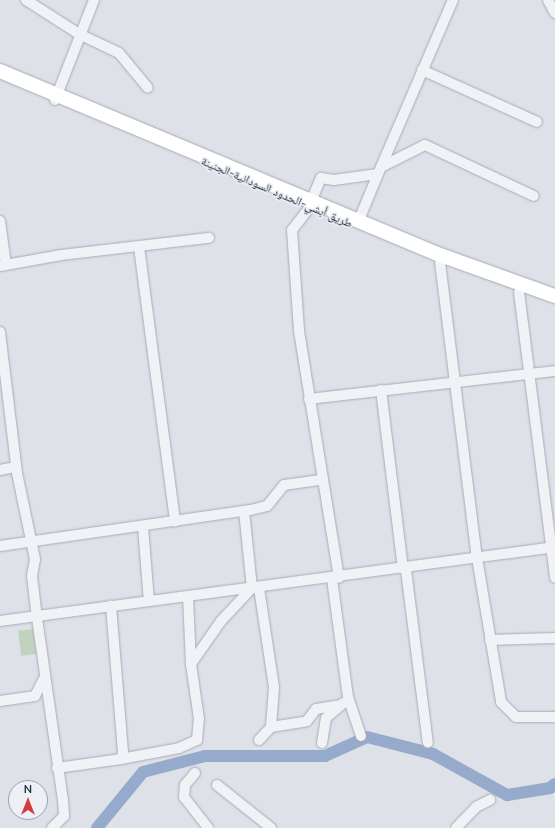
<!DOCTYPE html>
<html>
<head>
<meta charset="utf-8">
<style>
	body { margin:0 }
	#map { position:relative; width:555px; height:828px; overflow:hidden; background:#dee1e8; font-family:Mulish,"Noto Naskh Arabic",sans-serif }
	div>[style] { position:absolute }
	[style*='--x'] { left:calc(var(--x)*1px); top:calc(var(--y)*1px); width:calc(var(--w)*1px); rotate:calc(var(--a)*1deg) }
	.green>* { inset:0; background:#c1d3be; transform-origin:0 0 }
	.river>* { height:12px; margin:-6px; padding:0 6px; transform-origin:6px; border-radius:6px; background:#96aacb }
	.roads { filter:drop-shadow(0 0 1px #a7abb6) drop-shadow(0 0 1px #a7abb6) }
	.minor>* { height:10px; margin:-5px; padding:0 5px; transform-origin:5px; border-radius:5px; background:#f0f2f6 }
	.highway>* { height:14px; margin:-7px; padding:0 7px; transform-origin:7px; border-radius:7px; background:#fff }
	span { translate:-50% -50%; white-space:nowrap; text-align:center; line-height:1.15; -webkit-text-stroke:3px #edf0f6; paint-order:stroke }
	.street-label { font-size:12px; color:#262d40 }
	.north { position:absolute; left:8px; top:780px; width:40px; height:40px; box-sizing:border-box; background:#edf0f6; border:1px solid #9da2ad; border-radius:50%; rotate:0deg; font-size:11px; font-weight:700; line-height:16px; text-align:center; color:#262d40 }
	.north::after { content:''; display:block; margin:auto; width:14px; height:18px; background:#d63a40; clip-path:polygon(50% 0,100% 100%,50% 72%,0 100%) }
</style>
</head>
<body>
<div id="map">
	<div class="green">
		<div style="left:33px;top:629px;width:25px;height:15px;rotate:83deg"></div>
	</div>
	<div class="river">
		<div style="--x:97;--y:828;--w:72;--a:-50.6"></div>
		<div style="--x:143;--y:772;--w:64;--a:-14.5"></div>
		<div style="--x:205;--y:756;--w:120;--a:0"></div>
		<div style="--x:325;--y:756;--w:46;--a:-24.3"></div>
		<div style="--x:367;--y:737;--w:68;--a:14.4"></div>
		<div style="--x:433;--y:754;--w:85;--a:29"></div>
		<div style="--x:507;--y:795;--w:44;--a:-9.2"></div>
		<div style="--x:550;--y:788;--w:6;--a:-39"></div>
	</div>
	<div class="roads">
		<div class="minor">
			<div style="--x:26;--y:0;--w:63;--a:32.7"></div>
			<div style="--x:79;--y:34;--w:44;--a:25.4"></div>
			<div style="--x:119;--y:53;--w:45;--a:50.4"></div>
			<div style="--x:548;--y:0;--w:15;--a:62"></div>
			<div style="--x:422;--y:70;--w:126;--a:24.3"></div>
			<div style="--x:55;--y:100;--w:107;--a:-68.7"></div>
			<div style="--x:381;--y:167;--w:49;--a:-26.6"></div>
			<div style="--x:425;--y:145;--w:120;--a:25.1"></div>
			<div style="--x:312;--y:199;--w:23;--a:-67"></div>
			<div style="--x:321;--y:178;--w:13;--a:9"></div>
			<div style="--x:334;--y:180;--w:44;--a:-7.8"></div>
			<div style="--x:378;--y:174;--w:189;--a:-66.7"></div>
			<div style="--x:310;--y:207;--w:29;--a:128"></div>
			<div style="--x:292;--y:230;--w:101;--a:86"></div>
			<div style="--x:299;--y:331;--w:250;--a:80.8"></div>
			<div style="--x:359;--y:220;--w:50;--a:-67.6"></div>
			<div style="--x:0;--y:221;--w:44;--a:82.2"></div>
			<div style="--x:139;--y:247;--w:277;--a:82.5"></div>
			<div style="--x:440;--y:262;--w:298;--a:82.9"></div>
			<div style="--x:477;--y:558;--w:146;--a:80.5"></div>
			<div style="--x:501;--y:702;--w:21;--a:45"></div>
			<div style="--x:516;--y:717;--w:39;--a:0"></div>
			<div style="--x:0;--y:266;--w:62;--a:-10.2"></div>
			<div style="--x:61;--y:255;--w:149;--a:-6.6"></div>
			<div style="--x:519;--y:292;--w:288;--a:82.8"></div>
			<div style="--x:0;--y:332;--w:142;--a:83.1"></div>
			<div style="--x:17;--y:473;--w:88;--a:78.2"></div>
			<div style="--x:35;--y:559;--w:17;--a:100"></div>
			<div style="--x:32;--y:576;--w:42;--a:83.2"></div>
			<div style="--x:37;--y:618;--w:184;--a:81.9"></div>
			<div style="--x:63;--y:800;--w:16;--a:86"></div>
			<div style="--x:64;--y:816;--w:17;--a:135"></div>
			<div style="--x:381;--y:390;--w:180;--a:83"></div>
			<div style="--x:309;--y:399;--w:248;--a:-6.5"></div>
			<div style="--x:0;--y:470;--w:16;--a:-11"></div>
			<div style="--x:143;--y:527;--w:74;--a:85.4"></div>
			<div style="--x:0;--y:546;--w:253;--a:-8.2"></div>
			<div style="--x:250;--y:510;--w:17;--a:-13"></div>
			<div style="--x:267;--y:506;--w:27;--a:-51"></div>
			<div style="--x:284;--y:485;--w:37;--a:-8"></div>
			<div style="--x:406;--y:570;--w:174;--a:82.8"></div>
			<div style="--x:332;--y:579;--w:119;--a:82.3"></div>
			<div style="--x:348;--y:697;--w:41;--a:71.6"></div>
			<div style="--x:259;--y:588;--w:100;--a:81.4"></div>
			<div style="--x:274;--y:687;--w:40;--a:94.3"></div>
			<div style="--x:188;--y:596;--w:68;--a:87.5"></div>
			<div style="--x:0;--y:621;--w:560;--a:-7.59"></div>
			<div style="--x:490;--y:640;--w:65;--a:-1.8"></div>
			<div style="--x:0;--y:701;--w:35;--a:-8"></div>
			<div style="--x:35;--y:696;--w:22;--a:-63"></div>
			<div style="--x:259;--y:740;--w:18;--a:-47"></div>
			<div style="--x:271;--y:727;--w:36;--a:-9"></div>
			<div style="--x:307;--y:721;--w:15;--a:-53"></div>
			<div style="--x:316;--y:709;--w:24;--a:-9"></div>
			<div style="--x:322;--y:743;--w:25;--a:-81"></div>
			<div style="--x:326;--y:718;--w:23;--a:-41"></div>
			<div style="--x:121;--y:759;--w:59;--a:-10.7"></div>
			<div style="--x:179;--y:748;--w:20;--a:-24"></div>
			<div style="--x:197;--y:740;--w:21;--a:-85"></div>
			<div style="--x:199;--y:719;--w:56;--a:-98.3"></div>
			<div style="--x:191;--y:664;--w:52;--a:-55.1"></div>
			<div style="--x:221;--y:621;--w:45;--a:-46.8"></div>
			<div style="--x:252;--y:588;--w:77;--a:-95.9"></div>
			<div style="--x:57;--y:768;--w:65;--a:-8"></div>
			<div style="--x:121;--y:759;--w:7;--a:-74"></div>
			<div style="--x:123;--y:752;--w:147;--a:-94.7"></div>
			<div style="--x:195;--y:773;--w:16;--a:130"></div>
			<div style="--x:185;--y:785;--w:12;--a:95"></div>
			<div style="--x:184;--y:797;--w:39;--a:52"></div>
			<div style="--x:217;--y:785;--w:69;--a:38.5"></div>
			<div style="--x:456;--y:828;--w:29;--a:-46"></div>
			<div style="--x:476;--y:807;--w:16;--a:-27"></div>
		</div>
		<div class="highway">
			<div style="--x:0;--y:71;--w:480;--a:22.7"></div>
			<div style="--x:443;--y:256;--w:119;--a:19.7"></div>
		</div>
	</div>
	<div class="street-label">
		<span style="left:277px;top:192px;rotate:23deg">طريق أبشي-الحدود السودانية-الجنينة</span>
	</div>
	<div class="north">N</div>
</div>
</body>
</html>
